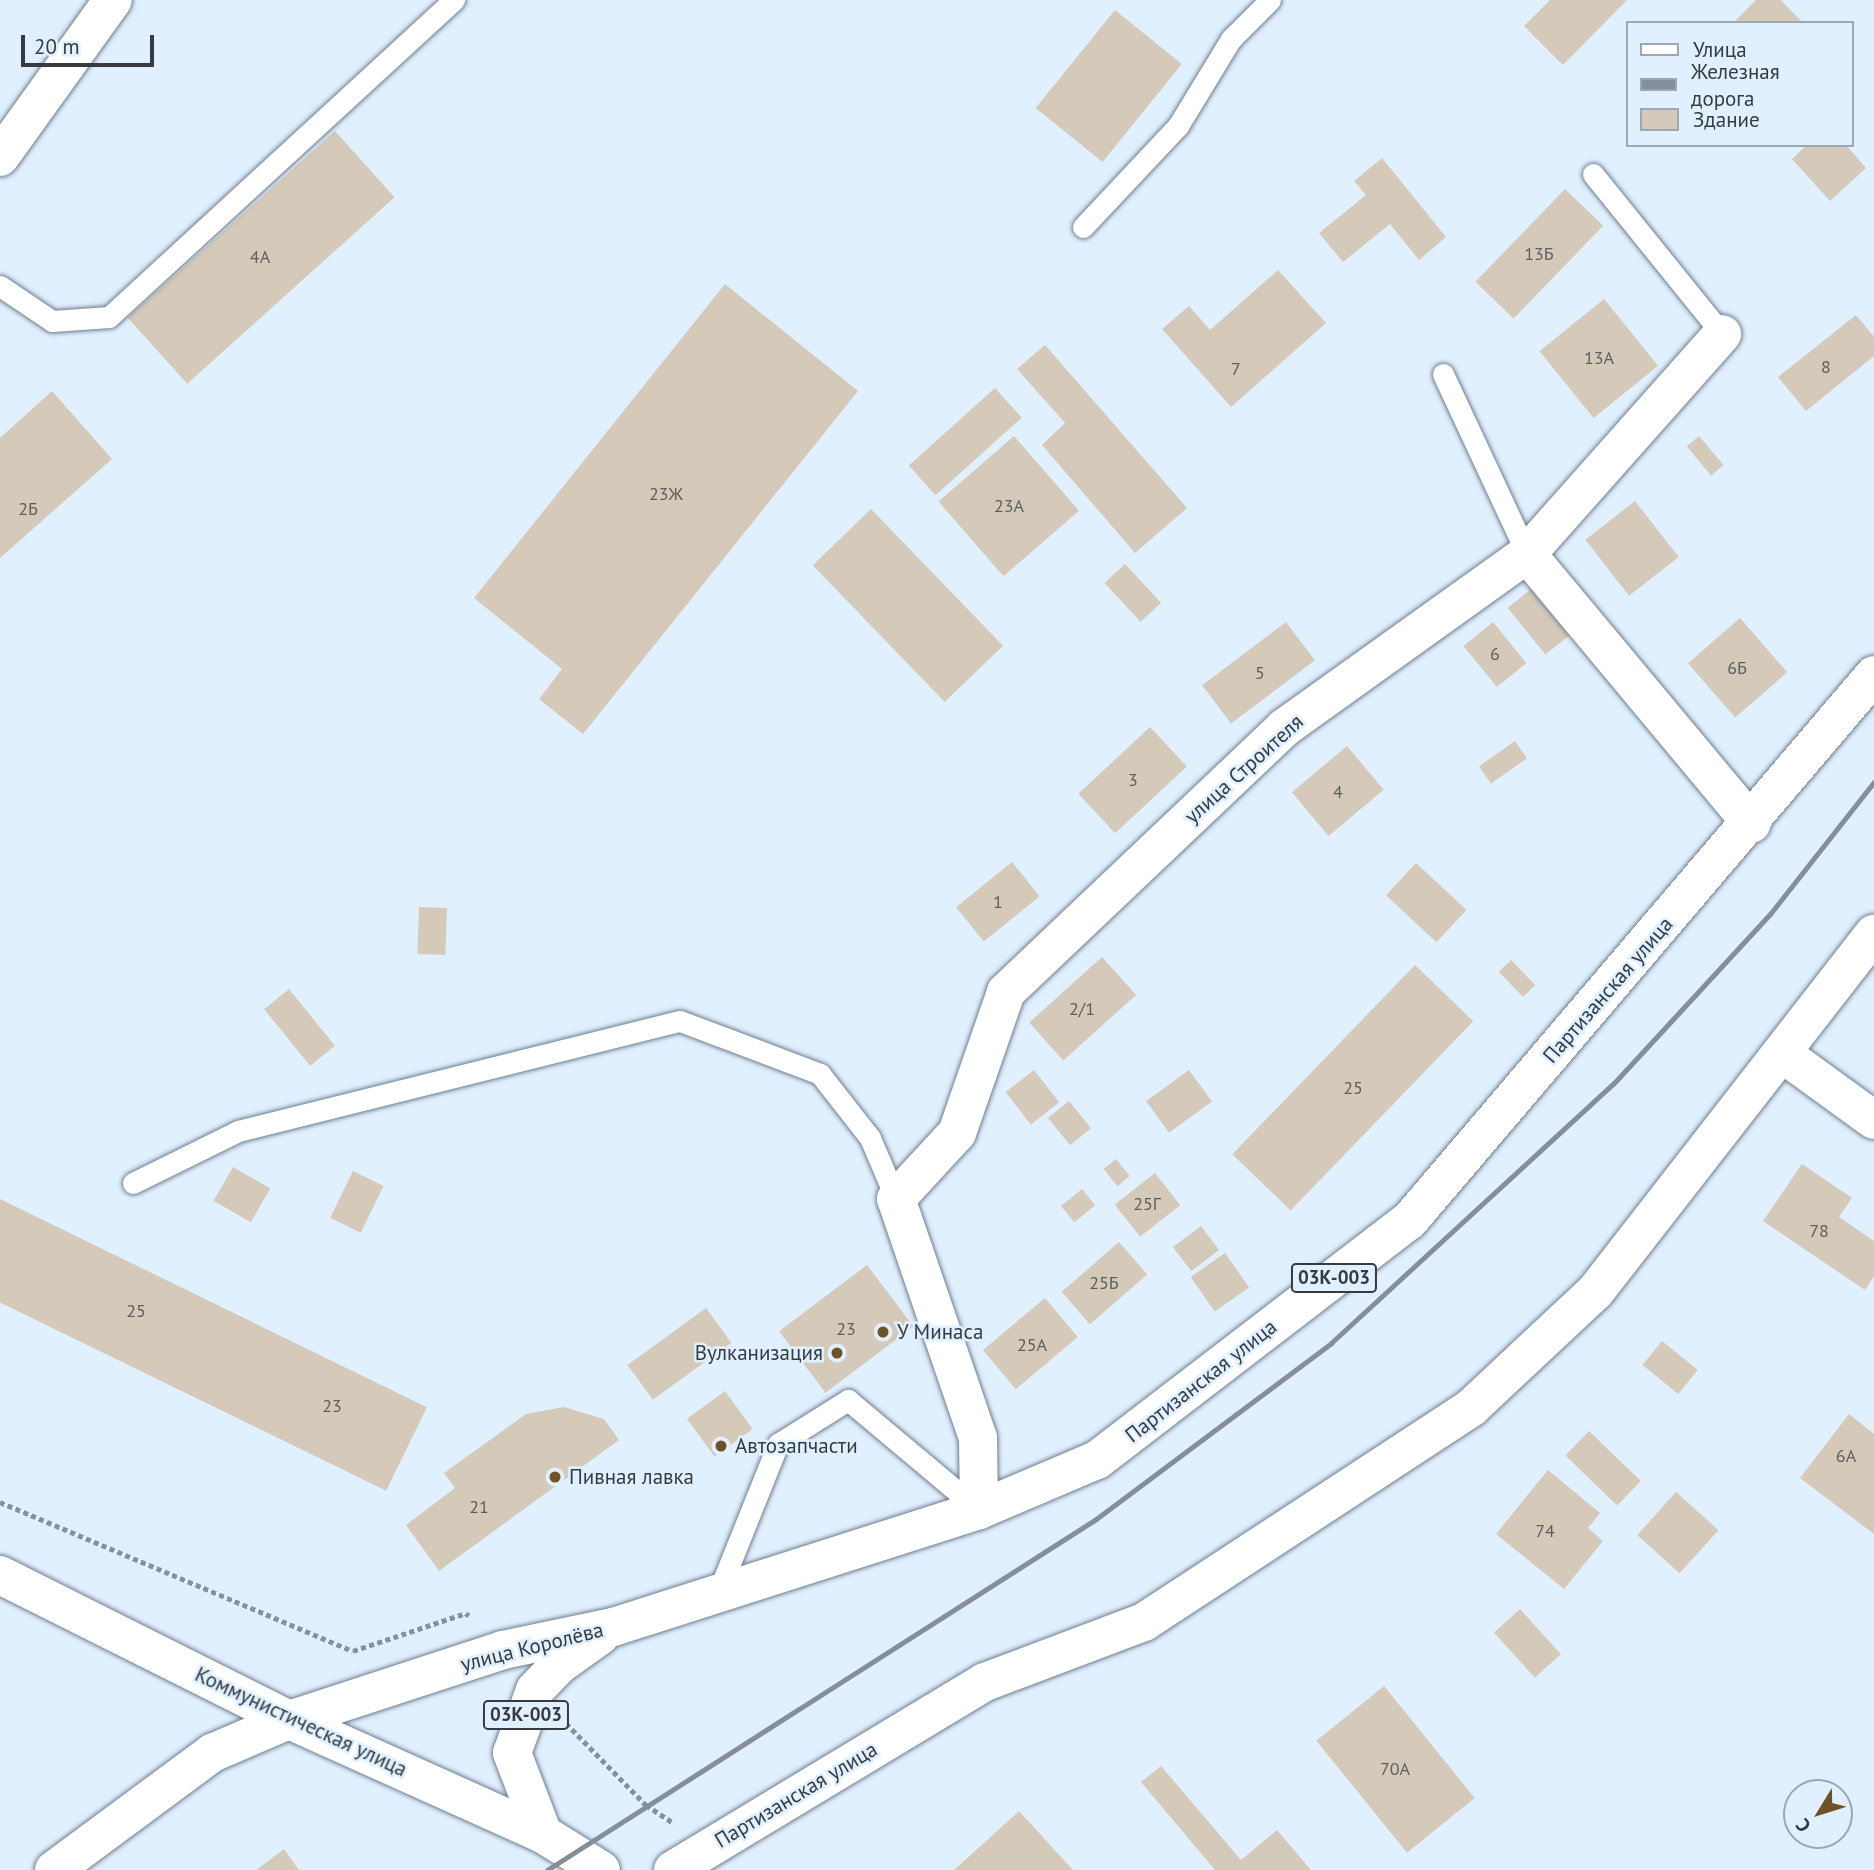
<!DOCTYPE html>
<html>
<head>
<meta charset="utf-8">
<style>
	body { margin:0 }
	#map { position:relative; width:1874px; height:1870px; overflow:hidden; background:#e0f0ff; font-family:"PT Sans",sans-serif }
	div>[style] { position:absolute }
	[style*='--x'] { left:calc(var(--x)*1px); top:calc(var(--y)*1px); width:calc(var(--w)*1px); rotate:calc(var(--a)*1deg) }
	.building>* { inset:0; background:#d5cab9; transform-origin:0 0 }
	.path>* { height:4.5px; margin-top:-2.25px; transform-origin:0; background:repeating-linear-gradient(90deg,#86919b 0 5px,transparent 0 8.5px) }
	.roads { filter:drop-shadow(0 0 2px #6f7e8b) drop-shadow(0 0 2px #6f7e8b) }
	.lane>* { height:21px; margin:-10.5px; padding:0 10.5px; transform-origin:10.5px; border-radius:10.5px; background:#fff }
	.street>* { height:38px; margin:-19px; padding:0 19px; transform-origin:19px; border-radius:19px; background:#fff }
	.secondary>* { height:38px; margin:-19px; padding:0 19px; transform-origin:19px; border-radius:19px; background:#fff }
	.primary>* { height:38px; margin:-19px; padding:0 19px; transform-origin:19px; border-radius:19px; background:#fff }
	.rail>* { height:5px; margin:-2.5px; padding:0 2.5px; transform-origin:2.5px; border-radius:2.5px; background:#858f9a }
	.dots>* { width:19px; height:19px; translate:-50% -50%; box-sizing:border-box; border:4px solid #e0f0ff; border-radius:50% }
	span { translate:-50% -50%; white-space:nowrap; text-align:center; line-height:1.15; -webkit-text-stroke:5px #e0f0ff; paint-order:stroke }
	.number-label { font-size:18px; color:#5d5f5f }
	.number-label span { -webkit-text-stroke-width:0 }
	.shield-label span { padding:2px 5px; background:#e0f0ff; border:2px solid; border-radius:5px; -webkit-text-stroke-width:0 }
	.shield-label { font-size:19px; color:#353b41; font-weight:700 }
	.street-label { font-size:21px; color:#353b41 }
	.poi-label { font-size:21px; color:#353b41 }
	.left { translate:0 -50%; text-align:left }
	.right { translate:-100% -50%; text-align:right }
	.legend { position:absolute; left:1626px; top:21px; width:228px; height:126px; box-sizing:border-box; background:#e0f0ff; border:2px solid #9ca8b3; margin:0; padding:9px 12px; list-style:none; font-size:21px; color:#353b41 }
	.legend li { display:flex; align-items:center; gap:14px; height:35px }
	.legend b { width:35px; border:2px solid #9ca8b3 }
	.north { position:absolute; left:1783px; top:1779px; width:70px; height:70px; box-sizing:border-box; background:#e0f0ff; border:2px solid #9ca8b3; border-radius:50%; rotate:232deg; font-size:19px; font-weight:700; line-height:28px; text-align:center; color:#353b41 }
	.north::after { content:''; display:block; margin:auto; width:24px; height:32px; background:#6f5326; clip-path:polygon(50% 0,100% 100%,50% 72%,0 100%) }
	.scale { position:absolute; left:21px; top:35px; width:133px; height:32px; box-sizing:border-box; border:4px solid #353b41; border-top:0; padding-left:9px; font-size:21px; line-height:24px; white-space:nowrap; color:#353b41; -webkit-text-stroke:5px #e0f0ff; paint-order:stroke }
</style>
</head>
<body>
<div id="map">
	<div class="building">
		<div style="clip-path:polygon(1550px 0,1627px 0,1563px 65px,1524px 26px)"></div>
		<div style="clip-path:polygon(1756px 0,1781px 0,1803px 23px,1733px 23px)"></div>
		<div style="left:1115px;top:10px;width:86px;height:126px;rotate:39deg"></div>
		<div style="left:335px;top:131px;width:89px;height:279px;rotate:48deg"></div>
		<div style="clip-path:polygon(1807px 145px,1846px 145px,1866px 168px,1830px 201px,1792px 159px)"></div>
		<div style="clip-path:polygon(1382px 158px,1446px 237px,1419px 260px,1390px 224px,1343px 262px,1319px 233px,1366px 195px,1354px 181px)"></div>
		<div style="left:1565px;top:189px;width:53px;height:129px;rotate:44deg"></div>
		<div style="clip-path:polygon(1278px 270px,1326px 323px,1231px 407px,1162px 329px,1189px 306px,1210px 330px)"></div>
		<div style="clip-path:polygon(725px 284px,858px 391px,583px 734px,539px 699px,562px 669px,474px 598px)"></div>
		<div style="left:1604px;top:299px;width:86px;height:83px;rotate:51deg"></div>
		<div style="clip-path:polygon(1856px 315px,1874px 337px,1874px 356px,1806px 411px,1778px 377px)"></div>
		<div style="clip-path:polygon(1045px 345px,1187px 508px,1135px 553px,1042px 445px,1065px 423px,1017px 369px)"></div>
		<div style="left:995px;top:388px;width:40px;height:116px;rotate:48deg"></div>
		<div style="clip-path:polygon(52px 391px,112px 459px,0 558px,0 438px)"></div>
		<div style="left:1014px;top:436px;width:99px;height:100px;rotate:49deg"></div>
		<div style="left:1699px;top:436px;width:38px;height:16px;rotate:50deg"></div>
		<div style="left:1635px;top:501px;width:71px;height:63px;rotate:52deg"></div>
		<div style="left:871px;top:509px;width:190px;height:81px;rotate:46deg"></div>
		<div style="left:1125px;top:564px;width:53px;height:28px;rotate:47deg"></div>
		<div style="left:1531px;top:589px;width:60px;height:30px;rotate:51deg"></div>
		<div style="left:1740px;top:618px;width:72px;height:69px;rotate:49deg"></div>
		<div style="left:1286px;top:622px;width:48px;height:105px;rotate:53deg"></div>
		<div style="left:1493px;top:622px;width:53px;height:38px;rotate:51deg"></div>
		<div style="left:1150px;top:727px;width:54px;height:98px;rotate:47deg"></div>
		<div style="left:1515px;top:741px;width:21px;height:44px;rotate:55deg"></div>
		<div style="left:1347px;top:746px;width:57px;height:72px;rotate:50deg"></div>
		<div style="left:1012px;top:862px;width:44px;height:72px;rotate:51deg"></div>
		<div style="left:1416px;top:863px;width:69px;height:44px;rotate:43deg"></div>
		<div style="left:419px;top:907px;width:28px;height:47px;rotate:2deg"></div>
		<div style="left:1102px;top:957px;width:51px;height:98px;rotate:48deg"></div>
		<div style="left:1511px;top:960px;width:35px;height:17px;rotate:46deg"></div>
		<div style="left:1415px;top:965px;width:81px;height:263px;rotate:44deg"></div>
		<div style="left:289px;top:989px;width:73px;height:32px;rotate:51deg"></div>
		<div style="left:1034px;top:1070px;width:41px;height:36px;rotate:52deg"></div>
		<div style="left:1189px;top:1070px;width:39px;height:53px;rotate:54deg"></div>
		<div style="left:1069px;top:1101px;width:35px;height:27px;rotate:51deg"></div>
		<div style="left:1116px;top:1159px;width:22px;height:16px;rotate:51deg"></div>
		<div style="clip-path:polygon(1802px 1164px,1852px 1198px,1839px 1217px,1874px 1241px,1874px 1276px,1865px 1290px,1763px 1221px)"></div>
		<div style="left:233px;top:1167px;width:43px;height:39px;rotate:30deg"></div>
		<div style="left:353px;top:1171px;width:34px;height:52px;rotate:26deg"></div>
		<div style="left:1155px;top:1173px;width:41px;height:51px;rotate:52deg"></div>
		<div style="left:1082px;top:1189px;width:21px;height:27px;rotate:51deg"></div>
		<div style="left:0;top:1199px;width:475px;height:93px;rotate:26deg"></div>
		<div style="left:1201px;top:1226px;width:30px;height:35px;rotate:53deg"></div>
		<div style="left:1119px;top:1242px;width:43px;height:76px;rotate:49deg"></div>
		<div style="left:1225px;top:1253px;width:42px;height:42px;rotate:55deg"></div>
		<div style="left:867px;top:1265px;width:77px;height:110px;rotate:53deg"></div>
		<div style="left:1045px;top:1298px;width:51px;height:81px;rotate:50deg"></div>
		<div style="left:706px;top:1308px;width:43px;height:97px;rotate:54deg"></div>
		<div style="left:1662px;top:1341px;width:46px;height:31px;rotate:39deg"></div>
		<div style="left:725px;top:1391px;width:47px;height:47px;rotate:54deg"></div>
		<div style="clip-path:polygon(564px 1407px,604px 1419px,619px 1440px,439px 1571px,406px 1525px,455px 1488px,444px 1473px,526px 1414px)"></div>
		<div style="clip-path:polygon(1849px 1414px,1874px 1434px,1874px 1534px,1800px 1478px)"></div>
		<div style="left:1589px;top:1431px;width:72px;height:34px;rotate:44deg"></div>
		<div style="clip-path:polygon(1548px 1470px,1600px 1513px,1588px 1528px,1603px 1541px,1564px 1589px,1496px 1534px)"></div>
		<div style="left:1676px;top:1492px;width:57px;height:58px;rotate:42deg"></div>
		<div style="left:1520px;top:1609px;width:61px;height:35px;rotate:48deg"></div>
		<div style="left:1384px;top:1686px;width:144px;height:87px;rotate:51deg"></div>
		<div style="clip-path:polygon(1161px 1766px,1241px 1860px,1277px 1830px,1311px 1870px,1215px 1870px,1141px 1782px)"></div>
		<div style="clip-path:polygon(1019px 1811px,1073px 1870px,954px 1870px)"></div>
		<div style="clip-path:polygon(284px 1849px,299px 1870px,256px 1870px)"></div>
	</div>
	<div class="path">
		<div style="--x:0;--y:1502;--w:383;--a:22.9"></div>
		<div style="--x:353;--y:1651;--w:119;--a:-18.6"></div>
		<div style="--x:466;--y:1613;--w:4;--a:45"></div>
		<div style="--x:566;--y:1723;--w:115;--a:45.7"></div>
		<div style="--x:646;--y:1805;--w:31;--a:33"></div>
	</div>
	<div class="roads">
		<div class="lane">
			<div style="--x:1593;--y:174;--w:206;--a:51.1"></div>
			<div style="--x:1083;--y:227;--w:139;--a:-46.8"></div>
			<div style="--x:1178;--y:126;--w:102;--a:-58.7"></div>
			<div style="--x:1231;--y:39;--w:55;--a:-45"></div>
			<div style="--x:0;--y:286;--w:63;--a:33.9"></div>
			<div style="--x:52;--y:321;--w:57;--a:-4"></div>
			<div style="--x:109;--y:317;--w:469;--a:-42.6"></div>
			<div style="--x:1443;--y:374;--w:199;--a:65"></div>
			<div style="--x:133;--y:1183;--w:117;--a:-26.3"></div>
			<div style="--x:238;--y:1131;--w:455;--a:-14"></div>
			<div style="--x:680;--y:1021;--w:150;--a:20.7"></div>
			<div style="--x:820;--y:1074;--w:81;--a:52"></div>
			<div style="--x:870;--y:1138;--w:66;--a:66.9"></div>
			<div style="--x:718;--y:1593;--w:161;--a:-68.1"></div>
			<div style="--x:778;--y:1444;--w:83;--a:-32.2"></div>
			<div style="--x:848;--y:1400;--w:171;--a:40"></div>
		</div>
		<div class="street">
			<div style="--x:0;--y:157;--w:193;--a:-54.3"></div>
			<div style="--x:1527;--y:554;--w:351;--a:50.2"></div>
			<div style="--x:1783;--y:1054;--w:112;--a:36"></div>
			<div style="--x:979;--y:1510;--w:72;--a:-90.8"></div>
			<div style="--x:978;--y:1438;--w:253;--a:-108.9"></div>
			<div style="--x:896;--y:1199;--w:90;--a:-47.3"></div>
			<div style="--x:957;--y:1133;--w:149;--a:-70.8"></div>
			<div style="--x:1006;--y:992;--w:383;--a:-43.5"></div>
			<div style="--x:1284;--y:728;--w:299;--a:-35.6"></div>
			<div style="--x:1527;--y:554;--w:294;--a:-48.4"></div>
			<div style="--x:54;--y:1870;--w:197;--a:-36.5"></div>
			<div style="--x:212;--y:1753;--w:84;--a:-23.2"></div>
			<div style="--x:673;--y:1870;--w:364;--a:-31.1"></div>
			<div style="--x:985;--y:1682;--w:170;--a:-20.7"></div>
			<div style="--x:1144;--y:1622;--w:392;--a:-33.2"></div>
			<div style="--x:1472;--y:1407;--w:168;--a:-43.1"></div>
			<div style="--x:1595;--y:1292;--w:454;--a:-52.1"></div>
		</div>
		<div class="secondary">
			<div style="--x:0;--y:1575;--w:323;--a:26.6"></div>
		</div>
		<div class="primary">
			<div style="--x:289;--y:1720;--w:225;--a:-18.1"></div>
			<div style="--x:503;--y:1650;--w:112;--a:-11.8"></div>
			<div style="--x:613;--y:1627;--w:384;--a:-17.7"></div>
			<div style="--x:979;--y:1510;--w:128;--a:-23"></div>
			<div style="--x:1097;--y:1460;--w:393;--a:-37.5"></div>
			<div style="--x:1409;--y:1221;--w:717;--a:-49.58"></div>
			<div style="--x:289;--y:1720;--w:278;--a:24.2"></div>
			<div style="--x:543;--y:1834;--w:68;--a:31.8"></div>
			<div style="--x:543;--y:1834;--w:87;--a:-110.9"></div>
			<div style="--x:512;--y:1753;--w:67;--a:-69.9"></div>
			<div style="--x:535;--y:1690;--w:35;--a:-46"></div>
			<div style="--x:559;--y:1665;--w:50;--a:-35.3"></div>
		</div>
	</div>
	<div class="rail">
		<div style="--x:547;--y:1870;--w:652;--a:-32.59"></div>
		<div style="--x:1096;--y:1519;--w:294;--a:-36.8"></div>
		<div style="--x:1331;--y:1343;--w:384;--a:-42.6"></div>
		<div style="--x:1614;--y:1083;--w:230;--a:-47.3"></div>
		<div style="--x:1770;--y:914;--w:168;--a:-51.8"></div>
	</div>
	<div class="dots">
		<div style="left:883px;top:1332px;background:#6f5326"></div>
		<div style="left:837px;top:1353px;background:#6f5326"></div>
		<div style="left:721px;top:1446px;background:#6f5326"></div>
		<div style="left:555px;top:1477px;background:#6f5326"></div>
	</div>
	<div class="number-label">
		<span style="left:1539px;top:254px">13Б</span>
		<span style="left:260px;top:257px">4А</span>
		<span style="left:1599px;top:358px">13А</span>
		<span style="left:1826px;top:367px">8</span>
		<span style="left:1236px;top:369px">7</span>
		<span style="left:666px;top:494px">23Ж</span>
		<span style="left:1009px;top:506px">23А</span>
		<span style="left:28px;top:509px">2Б</span>
		<span style="left:1495px;top:654px">6</span>
		<span style="left:1737px;top:668px">6Б</span>
		<span style="left:1260px;top:673px">5</span>
		<span style="left:1133px;top:780px">3</span>
		<span style="left:1338px;top:792px">4</span>
		<span style="left:998px;top:902px">1</span>
		<span style="left:1082px;top:1009px">2/1</span>
		<span style="left:1353px;top:1088px">25</span>
		<span style="left:1147px;top:1204px">25Г</span>
		<span style="left:1819px;top:1231px">78</span>
		<span style="left:1104px;top:1283px">25Б</span>
		<span style="left:136px;top:1311px">25</span>
		<span style="left:846px;top:1329px">23</span>
		<span style="left:1032px;top:1345px">25А</span>
		<span style="left:332px;top:1406px">23</span>
		<span style="left:1846px;top:1456px">6А</span>
		<span style="left:479px;top:1507px">21</span>
		<span style="left:1545px;top:1531px">74</span>
		<span style="left:1395px;top:1769px">70А</span>
	</div>
	<div class="shield-label">
		<span style="left:1334px;top:1278px">03К-003</span>
		<span style="left:526px;top:1715px">03К-003</span>
	</div>
	<div class="street-label">
		<span style="left:1244px;top:769px;rotate:-42deg">улица Строителя</span>
		<span style="left:1608px;top:990px;rotate:-49deg">Партизанская улица</span>
		<span style="left:1201px;top:1381px;rotate:-38deg">Партизанская улица</span>
		<span style="left:532px;top:1647px;rotate:-14deg">улица Королёва</span>
		<span style="left:301px;top:1722px;rotate:25deg">Коммунистическая улица</span>
		<span style="left:796px;top:1795px;rotate:-31deg">Партизанская улица</span>
	</div>
	<div class="poi-label">
		<span class="left" style="left:897px;top:1332px">У Минаса</span>
		<span class="right" style="left:823px;top:1353px">Вулканизация</span>
		<span class="left" style="left:735px;top:1446px">Автозапчасти</span>
		<span class="left" style="left:569px;top:1477px">Пивная лавка</span>
	</div>
	<ul class="legend">
	<li><b style="height:9px;background:#fff"></b>Улица</li>
	<li><b style="height:9px;background:#858f9a"></b>Железная дорога</li>
	<li><b style="height:19px;background:#d5cab9"></b>Здание</li>
	</ul>
	<div class="north">С</div>
	<div class="scale">20 m</div>
</div>
</body>
</html>
